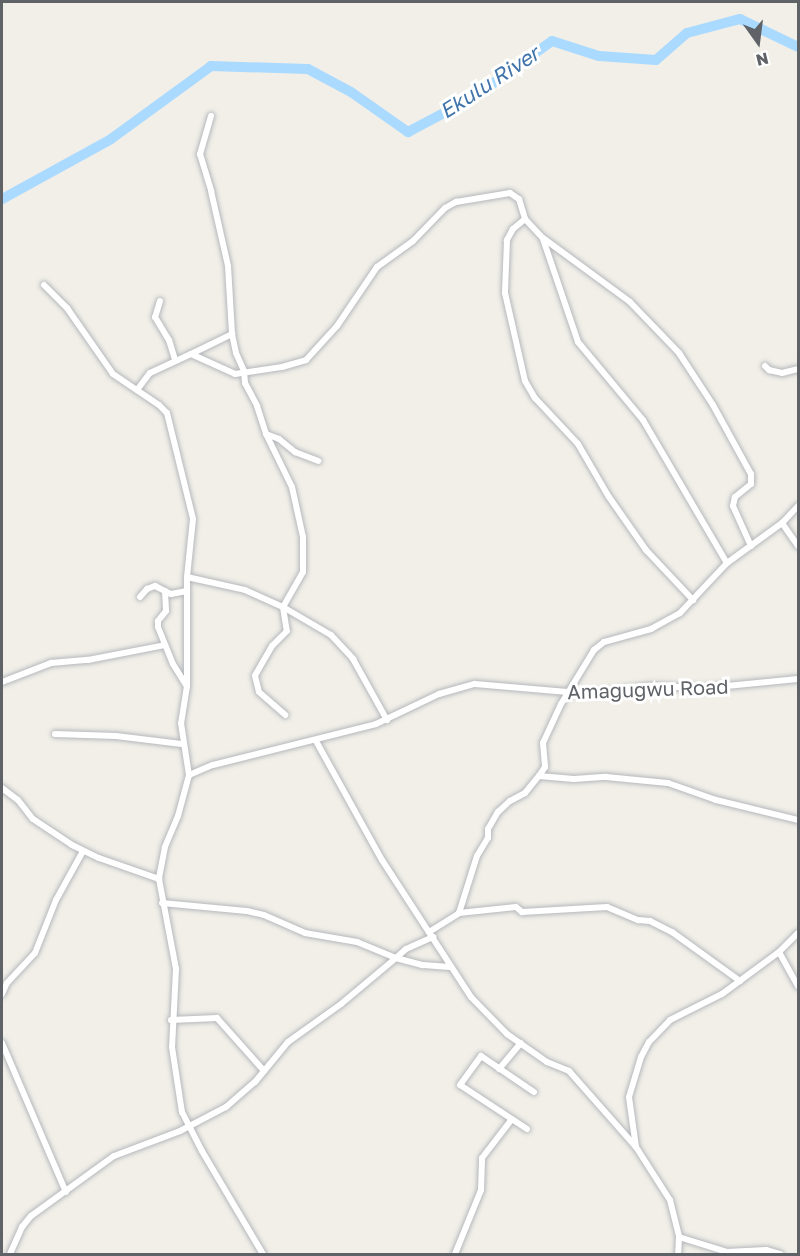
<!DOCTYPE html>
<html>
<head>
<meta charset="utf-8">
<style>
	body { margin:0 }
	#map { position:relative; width:800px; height:1256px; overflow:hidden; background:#f1efe8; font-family:"Golos Text",sans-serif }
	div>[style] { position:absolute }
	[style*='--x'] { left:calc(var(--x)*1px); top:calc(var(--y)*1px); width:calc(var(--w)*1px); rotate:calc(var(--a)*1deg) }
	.river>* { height:10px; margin:-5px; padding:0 5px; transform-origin:5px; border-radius:5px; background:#aadaff }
	.roads { filter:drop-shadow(0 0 2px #b5b8bc) drop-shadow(0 0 2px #b5b8bc) }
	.minor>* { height:6px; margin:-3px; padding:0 3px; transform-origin:3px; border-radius:3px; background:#fff }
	span { translate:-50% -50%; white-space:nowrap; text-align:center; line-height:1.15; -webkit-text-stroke:6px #fff; paint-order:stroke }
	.street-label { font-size:20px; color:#5f6368 }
	.water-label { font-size:21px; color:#4174aa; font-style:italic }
	.frame { position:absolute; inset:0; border:3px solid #5f6368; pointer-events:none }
	.north { position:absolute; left:728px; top:12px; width:60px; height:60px; -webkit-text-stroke:4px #fff; paint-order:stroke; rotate:166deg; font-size:16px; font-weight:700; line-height:24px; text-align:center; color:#5f6368 }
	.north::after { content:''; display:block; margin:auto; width:21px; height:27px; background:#5f6368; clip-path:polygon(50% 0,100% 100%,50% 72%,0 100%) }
</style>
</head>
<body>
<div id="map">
	<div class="river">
		<div style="--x:2;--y:199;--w:124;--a:-28.8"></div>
		<div style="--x:111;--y:139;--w:124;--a:-36.1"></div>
		<div style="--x:211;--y:66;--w:97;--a:1.8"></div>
		<div style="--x:308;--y:69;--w:49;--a:28.1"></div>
		<div style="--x:351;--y:92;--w:70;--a:35.1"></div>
		<div style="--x:408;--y:132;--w:75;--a:-27.9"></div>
		<div style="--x:474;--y:97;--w:96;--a:-35.7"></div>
		<div style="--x:552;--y:41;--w:49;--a:17.7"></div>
		<div style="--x:599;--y:56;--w:57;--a:4"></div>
		<div style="--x:656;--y:60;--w:41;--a:-41.1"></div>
		<div style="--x:687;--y:33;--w:55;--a:-14.8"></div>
		<div style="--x:740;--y:19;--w:64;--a:25.8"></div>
	</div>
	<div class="roads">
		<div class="minor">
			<div style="--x:211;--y:116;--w:40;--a:106"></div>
			<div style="--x:200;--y:154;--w:39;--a:73"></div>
			<div style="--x:211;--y:191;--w:77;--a:77.2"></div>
			<div style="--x:228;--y:266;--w:68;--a:86.6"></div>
			<div style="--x:232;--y:334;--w:19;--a:78"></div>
			<div style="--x:236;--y:353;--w:20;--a:66"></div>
			<div style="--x:244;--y:371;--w:12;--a:85"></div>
			<div style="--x:245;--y:383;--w:26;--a:62"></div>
			<div style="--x:257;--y:406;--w:29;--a:72"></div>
			<div style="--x:266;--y:434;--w:59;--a:63.9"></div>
			<div style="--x:292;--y:487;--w:51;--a:77.6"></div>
			<div style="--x:303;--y:537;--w:35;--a:90"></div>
			<div style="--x:303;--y:572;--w:40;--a:119.7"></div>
			<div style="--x:283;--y:607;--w:24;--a:81"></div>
			<div style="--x:287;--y:631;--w:21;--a:135"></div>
			<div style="--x:272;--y:646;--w:34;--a:120"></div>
			<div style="--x:255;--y:676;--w:16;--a:76"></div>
			<div style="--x:259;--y:692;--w:35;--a:41"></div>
			<div style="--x:525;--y:219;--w:16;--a:140"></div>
			<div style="--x:513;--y:229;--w:13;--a:119"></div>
			<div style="--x:507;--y:240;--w:53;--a:92.2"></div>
			<div style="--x:505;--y:293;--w:90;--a:77.2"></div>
			<div style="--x:525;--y:381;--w:20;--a:60"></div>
			<div style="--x:535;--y:398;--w:63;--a:46.9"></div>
			<div style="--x:578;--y:444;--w:61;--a:59.7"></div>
			<div style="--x:609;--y:497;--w:65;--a:55.1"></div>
			<div style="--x:646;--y:550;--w:69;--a:46.8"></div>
			<div style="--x:543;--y:239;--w:109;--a:71.2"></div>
			<div style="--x:578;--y:342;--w:102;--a:50.2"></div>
			<div style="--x:643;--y:420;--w:166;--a:59.6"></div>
			<div style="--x:44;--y:285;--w:33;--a:45"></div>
			<div style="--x:67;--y:308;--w:80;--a:55.1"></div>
			<div style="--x:113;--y:374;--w:55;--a:34"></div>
			<div style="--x:159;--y:405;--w:11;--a:45"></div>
			<div style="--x:167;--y:413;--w:109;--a:76.2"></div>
			<div style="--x:193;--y:519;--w:58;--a:95.9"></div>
			<div style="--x:187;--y:577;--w:109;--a:90"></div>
			<div style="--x:187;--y:686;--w:37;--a:99"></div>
			<div style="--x:181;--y:723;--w:53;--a:81.3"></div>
			<div style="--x:189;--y:775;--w:42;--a:105"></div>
			<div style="--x:178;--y:816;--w:34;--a:113"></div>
			<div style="--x:165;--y:847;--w:33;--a:101"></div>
			<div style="--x:159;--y:879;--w:92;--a:79.3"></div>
			<div style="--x:176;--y:969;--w:78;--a:92.9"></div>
			<div style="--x:172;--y:1047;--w:66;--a:81.3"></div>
			<div style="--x:182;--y:1112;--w:44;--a:62.9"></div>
			<div style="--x:202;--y:1151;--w:120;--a:59.4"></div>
			<div style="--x:160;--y:301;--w:17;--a:107"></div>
			<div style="--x:155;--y:317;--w:27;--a:59"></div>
			<div style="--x:169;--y:340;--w:21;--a:73"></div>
			<div style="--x:191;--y:354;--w:46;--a:-26"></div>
			<div style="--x:765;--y:366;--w:6;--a:45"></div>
			<div style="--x:769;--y:370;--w:13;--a:13"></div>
			<div style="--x:782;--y:373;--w:16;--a:-14"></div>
			<div style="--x:137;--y:390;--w:21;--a:-53"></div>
			<div style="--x:150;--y:373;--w:45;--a:-24.9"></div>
			<div style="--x:191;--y:354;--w:48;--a:24.4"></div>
			<div style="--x:235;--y:374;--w:48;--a:-8.5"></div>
			<div style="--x:282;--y:367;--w:25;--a:-16"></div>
			<div style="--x:306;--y:360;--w:46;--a:-47.6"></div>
			<div style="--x:337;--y:326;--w:71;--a:-55.9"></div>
			<div style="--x:377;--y:267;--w:44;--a:-35.8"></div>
			<div style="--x:413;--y:241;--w:46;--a:-45.9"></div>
			<div style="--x:445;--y:208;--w:13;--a:-29"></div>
			<div style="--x:456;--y:202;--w:55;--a:-9.5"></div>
			<div style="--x:510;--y:193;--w:11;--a:34"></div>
			<div style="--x:519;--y:199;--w:21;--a:73"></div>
			<div style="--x:525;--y:219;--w:26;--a:47"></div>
			<div style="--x:543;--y:238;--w:108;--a:36.3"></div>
			<div style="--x:630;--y:302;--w:71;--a:46.1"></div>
			<div style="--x:679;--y:353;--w:62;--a:56.8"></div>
			<div style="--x:713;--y:405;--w:79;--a:61.2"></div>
			<div style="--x:751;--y:474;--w:10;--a:90"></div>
			<div style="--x:751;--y:484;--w:21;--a:141"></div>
			<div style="--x:735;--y:497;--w:9;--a:103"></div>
			<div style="--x:733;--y:506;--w:44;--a:65.8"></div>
			<div style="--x:266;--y:434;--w:14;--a:21"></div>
			<div style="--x:279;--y:439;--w:21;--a:39"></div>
			<div style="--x:295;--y:452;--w:25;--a:21"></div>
			<div style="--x:798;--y:506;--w:23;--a:133"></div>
			<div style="--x:782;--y:523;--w:68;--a:144"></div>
			<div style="--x:727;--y:563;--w:69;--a:133.2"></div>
			<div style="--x:680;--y:613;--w:33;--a:151"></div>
			<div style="--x:651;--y:629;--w:49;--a:164.5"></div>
			<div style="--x:604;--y:642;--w:13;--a:141"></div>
			<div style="--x:594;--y:650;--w:63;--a:121.4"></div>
			<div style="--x:561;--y:704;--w:43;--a:114.8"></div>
			<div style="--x:543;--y:743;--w:24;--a:85"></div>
			<div style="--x:545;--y:767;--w:11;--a:124"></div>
			<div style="--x:539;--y:776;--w:35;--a:5"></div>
			<div style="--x:574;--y:779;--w:32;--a:-4"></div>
			<div style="--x:606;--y:777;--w:62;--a:5.5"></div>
			<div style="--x:668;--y:783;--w:51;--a:19.5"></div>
			<div style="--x:716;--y:800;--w:84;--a:13.7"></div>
			<div style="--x:782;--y:523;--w:28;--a:55"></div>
			<div style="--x:187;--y:577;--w:59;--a:12.6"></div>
			<div style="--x:245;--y:590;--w:42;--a:24.1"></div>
			<div style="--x:283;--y:607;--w:56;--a:30.3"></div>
			<div style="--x:331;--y:635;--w:33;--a:47"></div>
			<div style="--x:353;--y:659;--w:70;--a:60.9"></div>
			<div style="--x:165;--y:591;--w:20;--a:87"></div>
			<div style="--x:166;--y:611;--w:13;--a:129"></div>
			<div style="--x:158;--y:621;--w:6;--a:90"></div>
			<div style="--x:158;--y:627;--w:40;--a:68"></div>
			<div style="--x:173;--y:664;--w:26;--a:58"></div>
			<div style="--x:140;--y:597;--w:11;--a:-49"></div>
			<div style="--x:147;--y:589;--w:9;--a:-21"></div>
			<div style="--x:155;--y:586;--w:18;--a:27"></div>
			<div style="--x:171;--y:594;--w:16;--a:-11"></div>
			<div style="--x:2;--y:682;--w:53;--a:-21.2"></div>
			<div style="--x:51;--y:663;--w:37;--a:-5"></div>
			<div style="--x:88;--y:660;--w:78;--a:-11"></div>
			<div style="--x:55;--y:734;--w:61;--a:1.9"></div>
			<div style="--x:116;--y:736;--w:66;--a:6.9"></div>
			<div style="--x:316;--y:741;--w:136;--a:61"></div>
			<div style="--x:382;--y:860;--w:163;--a:57"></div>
			<div style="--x:471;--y:997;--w:52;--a:45.8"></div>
			<div style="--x:507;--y:1034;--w:49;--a:35"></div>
			<div style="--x:547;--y:1062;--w:24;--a:22"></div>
			<div style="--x:569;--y:1071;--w:101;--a:48.6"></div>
			<div style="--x:636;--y:1147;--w:63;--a:57.3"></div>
			<div style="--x:670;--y:1200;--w:38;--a:76"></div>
			<div style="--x:679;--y:1237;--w:17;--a:93"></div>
			<div style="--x:189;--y:775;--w:26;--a:-23"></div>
			<div style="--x:213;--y:765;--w:168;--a:-14.1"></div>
			<div style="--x:376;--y:724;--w:70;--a:-25.5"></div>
			<div style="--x:439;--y:694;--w:37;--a:-16"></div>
			<div style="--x:475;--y:684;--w:116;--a:4.9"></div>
			<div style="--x:591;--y:694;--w:61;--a:-7.6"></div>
			<div style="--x:651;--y:686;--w:55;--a:2.1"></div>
			<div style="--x:706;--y:688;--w:92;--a:-5.6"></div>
			<div style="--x:2;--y:788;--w:20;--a:37"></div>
			<div style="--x:18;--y:800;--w:24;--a:52"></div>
			<div style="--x:33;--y:819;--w:47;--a:33.7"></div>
			<div style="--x:72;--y:845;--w:30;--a:26"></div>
			<div style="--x:99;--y:858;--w:64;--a:19.3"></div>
			<div style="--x:162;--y:903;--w:85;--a:5.4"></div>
			<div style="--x:247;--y:911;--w:17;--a:13"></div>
			<div style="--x:264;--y:915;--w:45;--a:23.7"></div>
			<div style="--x:305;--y:933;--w:53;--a:9.8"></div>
			<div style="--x:357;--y:942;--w:42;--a:22.3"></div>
			<div style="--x:396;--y:958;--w:13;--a:-42"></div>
			<div style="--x:406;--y:949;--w:30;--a:-24"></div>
			<div style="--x:459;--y:913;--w:57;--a:-6"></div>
			<div style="--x:516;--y:907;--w:8;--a:40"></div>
			<div style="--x:522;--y:912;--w:85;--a:-3.4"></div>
			<div style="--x:607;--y:907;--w:34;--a:23"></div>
			<div style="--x:638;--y:920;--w:12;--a:5"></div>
			<div style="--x:650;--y:921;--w:25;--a:27"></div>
			<div style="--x:672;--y:932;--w:84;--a:35.8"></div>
			<div style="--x:429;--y:932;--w:36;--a:-32"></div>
			<div style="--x:459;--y:913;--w:60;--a:-72.5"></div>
			<div style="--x:477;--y:856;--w:21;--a:-59"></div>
			<div style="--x:488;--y:838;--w:9;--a:-90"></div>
			<div style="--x:488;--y:829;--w:20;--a:-60"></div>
			<div style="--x:498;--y:812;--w:16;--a:-43"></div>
			<div style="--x:510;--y:801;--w:17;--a:-28"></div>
			<div style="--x:525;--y:793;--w:22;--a:-51"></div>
			<div style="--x:779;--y:952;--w:39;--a:61"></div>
			<div style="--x:2;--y:994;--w:12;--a:-66"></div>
			<div style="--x:7;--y:983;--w:41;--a:-47"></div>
			<div style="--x:35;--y:953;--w:57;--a:-68.4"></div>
			<div style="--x:56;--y:900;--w:56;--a:-61.1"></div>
			<div style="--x:171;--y:1020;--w:46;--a:-2.5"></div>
			<div style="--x:217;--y:1018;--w:71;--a:48.4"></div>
			<div style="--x:2;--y:1043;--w:162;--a:66.8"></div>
			<div style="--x:499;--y:1069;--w:34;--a:-50"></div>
			<div style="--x:527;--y:1129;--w:80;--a:-146.7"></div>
			<div style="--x:460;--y:1085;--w:36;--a:-54"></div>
			<div style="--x:481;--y:1056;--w:64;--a:34.2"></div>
			<div style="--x:636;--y:1147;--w:50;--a:-98"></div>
			<div style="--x:629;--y:1097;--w:42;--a:-73.3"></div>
			<div style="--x:641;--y:1057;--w:17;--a:-62"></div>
			<div style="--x:649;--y:1042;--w:30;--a:-46"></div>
			<div style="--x:670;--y:1020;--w:58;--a:-26.6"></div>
			<div style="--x:722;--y:994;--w:71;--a:-36.4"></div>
			<div style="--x:779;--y:952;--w:27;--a:-45"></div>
			<div style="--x:679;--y:1237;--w:50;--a:17.4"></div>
			<div style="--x:727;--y:1252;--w:39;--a:-3"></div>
			<div style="--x:766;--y:1250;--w:15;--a:16"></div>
			<div style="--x:10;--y:1254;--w:30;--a:-66"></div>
			<div style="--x:22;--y:1227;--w:14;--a:-51"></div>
			<div style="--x:31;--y:1216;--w:102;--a:-35.9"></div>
			<div style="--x:114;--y:1156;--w:71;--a:-20.7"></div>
			<div style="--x:180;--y:1131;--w:52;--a:-27.6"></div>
			<div style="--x:226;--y:1107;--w:38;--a:-41"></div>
			<div style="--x:255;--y:1082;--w:52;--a:-50.5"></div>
			<div style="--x:288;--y:1042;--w:65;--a:-35.6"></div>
			<div style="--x:341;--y:1004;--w:72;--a:-39.9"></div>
			<div style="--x:396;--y:958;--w:28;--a:15"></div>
			<div style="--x:423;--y:965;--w:27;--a:4"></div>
			<div style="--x:455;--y:1254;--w:69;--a:-67.9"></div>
			<div style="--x:481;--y:1190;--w:32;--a:-88"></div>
			<div style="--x:482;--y:1158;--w:49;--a:-52.4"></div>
		</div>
	</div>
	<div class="street-label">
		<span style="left:648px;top:689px;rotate:-2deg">Amagugwu Road</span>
	</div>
	<div class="water-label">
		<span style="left:489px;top:82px;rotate:-33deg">Ekulu River</span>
	</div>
	<div class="frame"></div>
	<div class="north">N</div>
</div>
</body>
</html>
